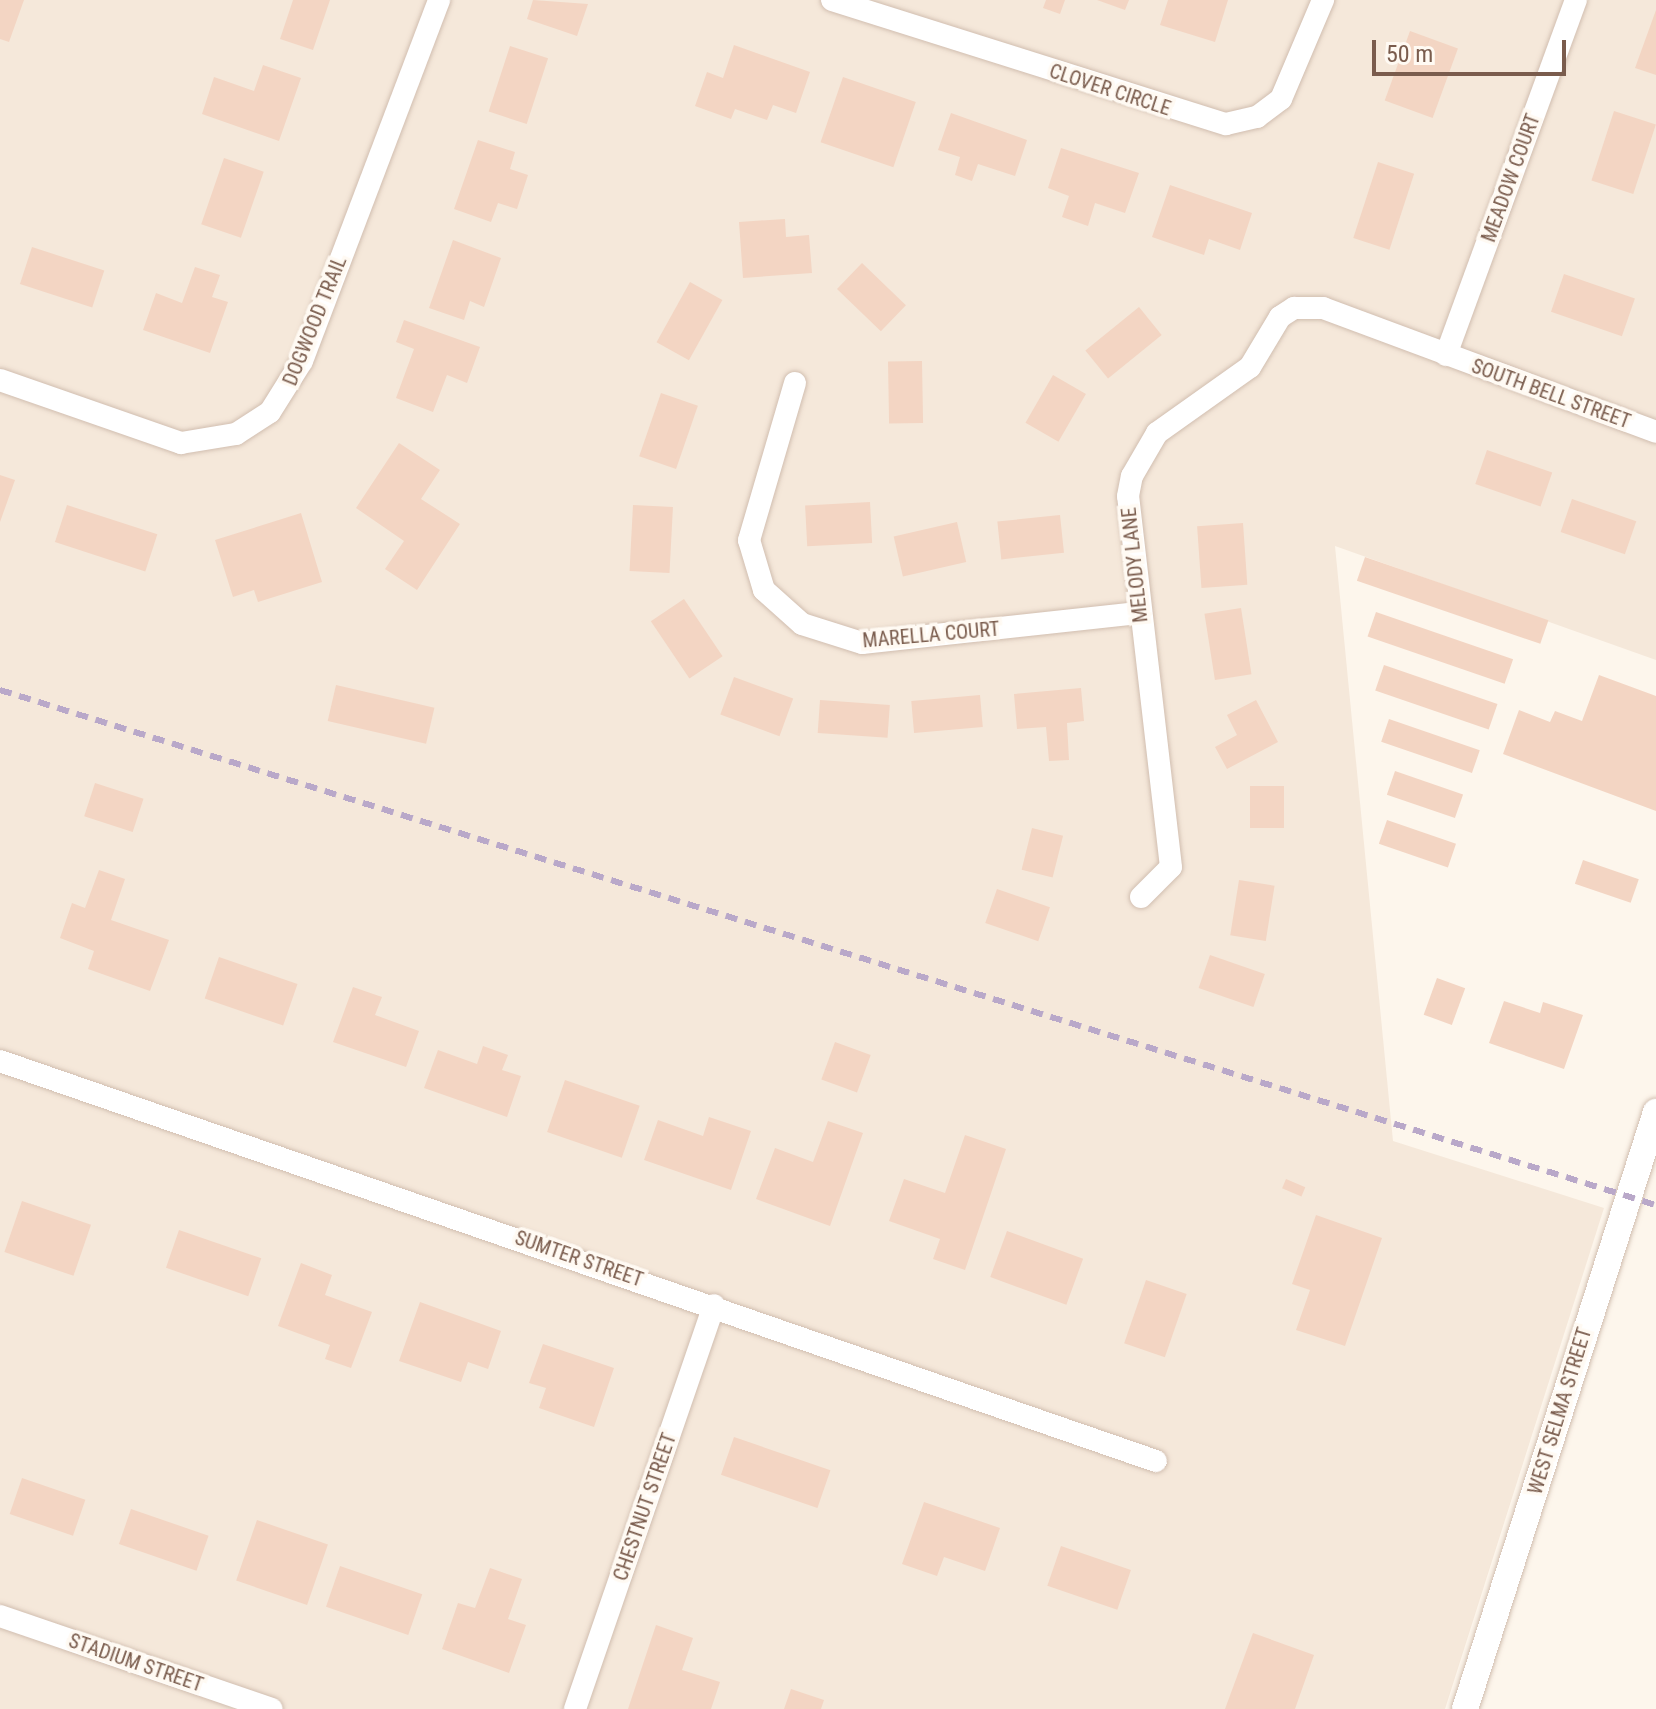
<!DOCTYPE html>
<html>
<head>
<meta charset="utf-8">
<style>
	body { margin:0 }
	#map { position:relative; width:1656px; height:1709px; overflow:hidden; background:#fdf6ec; font-family:"Roboto Condensed",sans-serif }
	div>[style] { position:absolute }
	[style*='--x'] { left:calc(var(--x)*1px); top:calc(var(--y)*1px); width:calc(var(--w)*1px); rotate:calc(var(--a)*1deg) }
	.residential>* { inset:0; background:#f5e8da }
	.building>* { inset:0; background:#f3d5c3; transform-origin:0 0 }
	.roads { filter:drop-shadow(0 0 2px #d1beb0) drop-shadow(0 0 2px #d1beb0) }
	.minor>* { height:22px; margin:-11px; padding:0 11px; transform-origin:11px; border-radius:11px; background:#fff }
	.tertiary>* { height:26px; margin:-13px; padding:0 13px; transform-origin:13px; border-radius:13px; background:#fff }
	.rail>* { height:6px; margin-top:-3px; transform-origin:0; background:repeating-linear-gradient(90deg,#b9a8c9 0 12px,transparent 0 20px) }
	span { translate:-50% -50%; white-space:nowrap; text-align:center; line-height:1.15; -webkit-text-stroke:7px #fffaf3; paint-order:stroke }
	.street-label { font-size:20px; color:#7a5c4d }
	.scale { position:absolute; left:1372px; top:40px; width:194px; height:36px; box-sizing:border-box; border:4px solid #7a5c4d; border-top:0; padding-left:10px; font-size:24px; line-height:28px; white-space:nowrap; color:#7a5c4d; -webkit-text-stroke:6px #fffaf3; paint-order:stroke }
</style>
</head>
<body>
<div id="map">
	<div class="residential">
		<div style="clip-path:polygon(0 0,1656px 0,1656px 660px,1335px 546px,1393px 1141px,1604px 1208px,1445px 1709px,0 1709px)"></div>
	</div>
	<div class="building">
		<div style="clip-path:polygon(0 0,24px 0,9px 42px,0 39px)"></div>
		<div style="clip-path:polygon(293px 0,330px 0,313px 50px,280px 39px)"></div>
		<div style="clip-path:polygon(533px 0,588px 4px,577px 36px,527px 19px)"></div>
		<div style="clip-path:polygon(1046px 0,1065px 0,1060px 14px,1043px 8px)"></div>
		<div style="clip-path:polygon(1097px 0,1129px 0,1125px 10px)"></div>
		<div style="clip-path:polygon(1168px 0,1228px 0,1215px 42px,1160px 25px)"></div>
		<div style="clip-path:polygon(1656px 10px,1656px 75px,1635px 68px)"></div>
		<div style="left:1410px;top:31px;width:51px;height:74px;rotate:20deg"></div>
		<div style="clip-path:polygon(734px 45px,810px 72px,796px 113px,773px 105px,767px 120px,735px 109px,731px 119px,695px 106px,707px 72px,723px 78px)"></div>
		<div style="left:510px;top:46px;width:40px;height:69px;rotate:18deg"></div>
		<div style="clip-path:polygon(263px 65px,301px 78px,279px 141px,202px 114px,214px 77px,254px 91px)"></div>
		<div style="left:843px;top:77px;width:77px;height:69px;rotate:19deg"></div>
		<div style="left:1614px;top:111px;width:44px;height:73px;rotate:18deg"></div>
		<div style="clip-path:polygon(951px 113px,1027px 140px,1015px 176px,978px 164px,972px 181px,955px 175px,960px 157px,938px 150px)"></div>
		<div style="clip-path:polygon(478px 140px,515px 152px,510px 169px,528px 175px,517px 209px,498px 203px,491px 222px,454px 209px)"></div>
		<div style="clip-path:polygon(1061px 148px,1139px 173px,1125px 213px,1095px 203px,1088px 226px,1062px 217px,1069px 196px,1048px 188px)"></div>
		<div style="left:224px;top:158px;width:42px;height:70px;rotate:19deg"></div>
		<div style="left:1378px;top:162px;width:38px;height:80px;rotate:18deg"></div>
		<div style="clip-path:polygon(1170px 185px,1252px 213px,1240px 250px,1209px 239px,1204px 255px,1152px 237px)"></div>
		<div style="clip-path:polygon(785px 219px,786px 237px,809px 235px,812px 273px,743px 278px,739px 222px)"></div>
		<div style="clip-path:polygon(453px 240px,501px 258px,484px 307px,470px 301px,464px 320px,429px 308px)"></div>
		<div style="left:32px;top:247px;width:76px;height:39px;rotate:18deg"></div>
		<div style="left:862px;top:263px;width:61px;height:36px;rotate:44deg"></div>
		<div style="clip-path:polygon(195px 267px,220px 275px,212px 297px,228px 302px,210px 353px,143px 330px,156px 293px,182px 303px)"></div>
		<div style="left:1564px;top:274px;width:75px;height:40px;rotate:19deg"></div>
		<div style="left:690px;top:282px;width:37px;height:69px;rotate:29deg"></div>
		<div style="left:1139px;top:307px;width:36px;height:69px;rotate:51deg"></div>
		<div style="clip-path:polygon(404px 320px,480px 347px,467px 383px,447px 375px,433px 412px,396px 398px,414px 349px,396px 342px)"></div>
		<div style="left:922px;top:361px;width:62px;height:34px;rotate:89deg"></div>
		<div style="left:1053px;top:375px;width:38px;height:55px;rotate:30deg"></div>
		<div style="left:661px;top:393px;width:39px;height:67px;rotate:19deg"></div>
		<div style="clip-path:polygon(399px 443px,440px 470px,421px 499px,460px 524px,417px 590px,385px 569px,404px 541px,356px 508px)"></div>
		<div style="left:1487px;top:450px;width:69px;height:36px;rotate:19deg"></div>
		<div style="clip-path:polygon(0 475px,15px 480px,0 522px)"></div>
		<div style="left:1572px;top:499px;width:68px;height:35px;rotate:19deg"></div>
		<div style="left:870px;top:502px;width:41px;height:65px;rotate:87deg"></div>
		<div style="left:67px;top:505px;width:95px;height:39px;rotate:18deg"></div>
		<div style="left:633px;top:505px;width:40px;height:66px;rotate:3deg"></div>
		<div style="clip-path:polygon(301px 513px,322px 582px,258px 602px,254px 590px,233px 597px,215px 540px)"></div>
		<div style="left:1060px;top:515px;width:38px;height:63px;rotate:84deg"></div>
		<div style="left:957px;top:522px;width:41px;height:65px;rotate:77deg"></div>
		<div style="left:1243px;top:523px;width:62px;height:46px;rotate:86deg"></div>
		<div style="left:1365px;top:557px;width:194px;height:25px;rotate:19deg"></div>
		<div style="left:684px;top:599px;width:69px;height:40px;rotate:56deg"></div>
		<div style="left:1241px;top:608px;width:67px;height:37px;rotate:81deg"></div>
		<div style="left:1376px;top:612px;width:145px;height:26px;rotate:19deg"></div>
		<div style="left:1384px;top:665px;width:120px;height:27px;rotate:19deg"></div>
		<div style="clip-path:polygon(1599px 675px,1656px 696px,1656px 811px,1503px 754px,1519px 710px,1550px 722px,1555px 711px,1582px 721px)"></div>
		<div style="left:734px;top:677px;width:63px;height:40px;rotate:20deg"></div>
		<div style="left:336px;top:685px;width:101px;height:37px;rotate:13deg"></div>
		<div style="clip-path:polygon(1081px 688px,1084px 721px,1067px 723px,1069px 760px,1049px 761px,1046px 727px,1017px 729px,1014px 694px)"></div>
		<div style="left:980px;top:695px;width:32px;height:69px;rotate:85deg"></div>
		<div style="left:820px;top:700px;width:70px;height:33px;rotate:4deg"></div>
		<div style="clip-path:polygon(1256px 700px,1278px 742px,1227px 769px,1215px 747px,1237px 735px,1227px 715px)"></div>
		<div style="left:1389px;top:719px;width:96px;height:24px;rotate:19deg"></div>
		<div style="left:1395px;top:771px;width:72px;height:25px;rotate:19deg"></div>
		<div style="left:95px;top:783px;width:51px;height:35px;rotate:18deg"></div>
		<div style="left:1250px;top:786px;width:34px;height:42px"></div>
		<div style="left:1387px;top:820px;width:73px;height:25px;rotate:19deg"></div>
		<div style="left:1032px;top:828px;width:32px;height:43px;rotate:14deg"></div>
		<div style="left:1583px;top:860px;width:59px;height:25px;rotate:19deg"></div>
		<div style="clip-path:polygon(99px 870px,125px 879px,111px 920px,169px 940px,150px 991px,88px 969px,94px 951px,60px 938px,72px 903px,85px 908px)"></div>
		<div style="left:1239px;top:880px;width:36px;height:56px;rotate:9deg"></div>
		<div style="left:997px;top:889px;width:56px;height:36px;rotate:19deg"></div>
		<div style="left:1210px;top:955px;width:58px;height:35px;rotate:19deg"></div>
		<div style="left:219px;top:957px;width:83px;height:44px;rotate:19deg"></div>
		<div style="left:1437px;top:978px;width:30px;height:39px;rotate:20deg"></div>
		<div style="clip-path:polygon(353px 987px,382px 997px,375px 1015px,419px 1031px,406px 1067px,333px 1042px)"></div>
		<div style="clip-path:polygon(1504px 1001px,1540px 1013px,1543px 1002px,1583px 1015px,1564px 1069px,1489px 1043px)"></div>
		<div style="left:835px;top:1042px;width:38px;height:40px;rotate:20deg"></div>
		<div style="clip-path:polygon(483px 1046px,508px 1055px,502px 1070px,521px 1076px,507px 1117px,424px 1088px,438px 1050px,477px 1064px)"></div>
		<div style="left:565px;top:1080px;width:79px;height:55px;rotate:19deg"></div>
		<div style="clip-path:polygon(709px 1117px,751px 1131px,731px 1190px,644px 1160px,658px 1120px,703px 1136px)"></div>
		<div style="clip-path:polygon(828px 1121px,863px 1133px,830px 1226px,756px 1199px,775px 1148px,813px 1162px)"></div>
		<div style="clip-path:polygon(965px 1135px,1006px 1149px,965px 1270px,933px 1259px,940px 1239px,889px 1221px,904px 1179px,945px 1193px)"></div>
		<div style="left:1286px;top:1179px;width:21px;height:10px;rotate:23deg"></div>
		<div style="left:22px;top:1201px;width:73px;height:54px;rotate:19deg"></div>
		<div style="clip-path:polygon(1316px 1215px,1382px 1238px,1345px 1346px,1296px 1330px,1310px 1290px,1292px 1284px)"></div>
		<div style="left:179px;top:1230px;width:87px;height:40px;rotate:19deg"></div>
		<div style="left:1007px;top:1231px;width:81px;height:49px;rotate:20deg"></div>
		<div style="clip-path:polygon(301px 1263px,332px 1275px,325px 1295px,372px 1312px,351px 1368px,325px 1359px,330px 1345px,278px 1326px)"></div>
		<div style="left:1146px;top:1280px;width:43px;height:67px;rotate:19deg"></div>
		<div style="clip-path:polygon(420px 1302px,501px 1331px,488px 1369px,468px 1362px,461px 1382px,399px 1361px)"></div>
		<div style="clip-path:polygon(543px 1344px,614px 1368px,594px 1427px,539px 1408px,546px 1388px,529px 1383px)"></div>
		<div style="left:734px;top:1437px;width:102px;height:40px;rotate:19deg"></div>
		<div style="left:22px;top:1478px;width:67px;height:38px;rotate:19deg"></div>
		<div style="clip-path:polygon(924px 1502px,1000px 1528px,985px 1571px,944px 1557px,937px 1576px,902px 1564px)"></div>
		<div style="left:131px;top:1509px;width:82px;height:37px;rotate:19deg"></div>
		<div style="left:257px;top:1520px;width:75px;height:64px;rotate:19deg"></div>
		<div style="left:1061px;top:1546px;width:74px;height:42px;rotate:19deg"></div>
		<div style="left:340px;top:1566px;width:87px;height:43px;rotate:19deg"></div>
		<div style="clip-path:polygon(490px 1568px,522px 1579px,508px 1619px,526px 1625px,509px 1673px,442px 1649px,458px 1603px,475px 1608px)"></div>
		<div style="clip-path:polygon(656px 1625px,693px 1638px,682px 1670px,720px 1682px,711px 1709px,628px 1709px)"></div>
		<div style="clip-path:polygon(1253px 1633px,1314px 1655px,1295px 1709px,1225px 1709px)"></div>
		<div style="clip-path:polygon(791px 1689px,824px 1700px,821px 1709px,784px 1709px)"></div>
	</div>
	<div class="roads">
		<div class="minor">
			<div style="--x:832;--y:0;--w:413;--a:17.5"></div>
			<div style="--x:1226;--y:124;--w:32;--a:-13"></div>
			<div style="--x:1257;--y:117;--w:30;--a:-37"></div>
			<div style="--x:1281;--y:99;--w:108;--a:-67"></div>
			<div style="--x:1446;--y:355;--w:378;--a:-69.9"></div>
			<div style="--x:0;--y:380;--w:192;--a:19.2"></div>
			<div style="--x:181;--y:443;--w:56;--a:-9.3"></div>
			<div style="--x:236;--y:434;--w:40;--a:-32.9"></div>
			<div style="--x:270;--y:412;--w:60;--a:-57.9"></div>
			<div style="--x:302;--y:361;--w:386;--a:-69.2"></div>
			<div style="--x:795;--y:383;--w:164;--a:106.3"></div>
			<div style="--x:749;--y:540;--w:52;--a:73.3"></div>
			<div style="--x:764;--y:590;--w:51;--a:41.8"></div>
			<div style="--x:802;--y:624;--w:63;--a:17.6"></div>
			<div style="--x:862;--y:643;--w:280;--a:-6.2"></div>
			<div style="--x:1141;--y:897;--w:42;--a:-45"></div>
			<div style="--x:1171;--y:867;--w:373;--a:-96.6"></div>
			<div style="--x:1128;--y:496;--w:20;--a:-79"></div>
			<div style="--x:1132;--y:476;--w:50;--a:-59.8"></div>
			<div style="--x:1157;--y:433;--w:114;--a:-35.4"></div>
			<div style="--x:1250;--y:367;--w:58;--a:-59"></div>
			<div style="--x:1280;--y:317;--w:17;--a:-33"></div>
			<div style="--x:1294;--y:308;--w:29;--a:0"></div>
			<div style="--x:1323;--y:308;--w:355;--a:20.4"></div>
			<div style="--x:0;--y:1061;--w:1223;--a:19.09"></div>
			<div style="--x:0;--y:1616;--w:287;--a:18.9"></div>
			<div style="--x:575;--y:1709;--w:427;--a:-71"></div>
		</div>
		<div class="tertiary">
			<div style="--x:1465;--y:1709;--w:627;--a:-72.26"></div>
		</div>
	</div>
	<div class="rail">
		<div style="--x:0;--y:690;--w:1734;--a:17.28"></div>
	</div>
	<div class="street-label">
		<span style="left:1110px;top:90px;rotate:18deg">CLOVER CIRCLE</span>
		<span style="left:1511px;top:178px;rotate:-70deg">MEADOW COURT</span>
		<span style="left:315px;top:321px;rotate:-68deg">DOGWOOD TRAIL</span>
		<span style="left:1551px;top:394px;rotate:20deg">SOUTH BELL STREET</span>
		<span style="left:1135px;top:565px;rotate:-96deg">MELODY LANE</span>
		<span style="left:931px;top:635px;rotate:-5deg">MARELLA COURT</span>
		<span style="left:579px;top:1259px;rotate:19deg">SUMTER STREET</span>
		<span style="left:1560px;top:1411px;rotate:-73deg">WEST SELMA STREET</span>
		<span style="left:645px;top:1507px;rotate:-71deg">CHESTNUT STREET</span>
		<span style="left:136px;top:1663px;rotate:19deg">STADIUM STREET</span>
	</div>
	<div class="scale">50 m</div>
</div>
</body>
</html>
